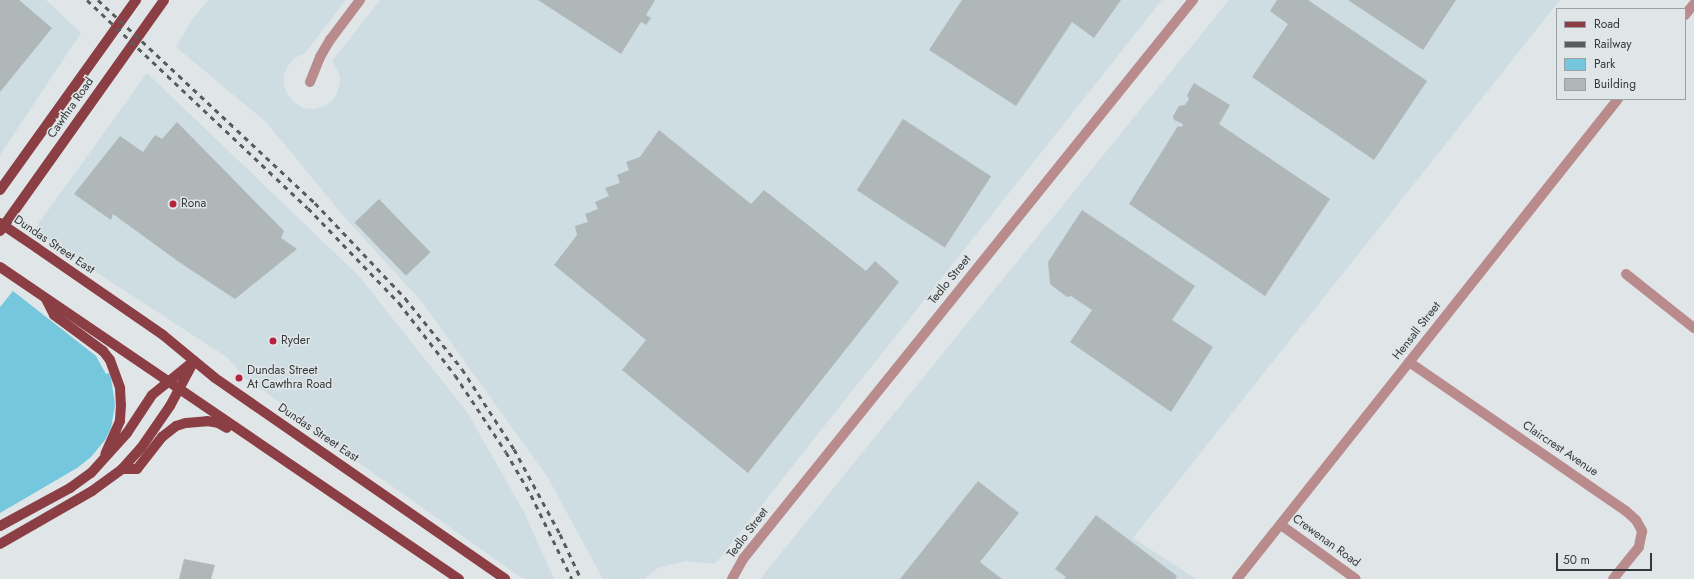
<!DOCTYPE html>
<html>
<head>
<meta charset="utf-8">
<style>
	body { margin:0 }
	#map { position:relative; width:1694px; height:579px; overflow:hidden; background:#e0e6e8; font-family:Jost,sans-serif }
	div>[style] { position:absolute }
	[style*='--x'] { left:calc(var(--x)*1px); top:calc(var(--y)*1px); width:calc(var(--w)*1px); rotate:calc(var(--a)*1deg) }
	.built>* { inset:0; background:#cedde2 }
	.green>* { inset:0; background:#75c7de }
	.building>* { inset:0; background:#b0b7b9; transform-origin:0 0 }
	.minor>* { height:10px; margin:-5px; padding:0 5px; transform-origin:5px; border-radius:5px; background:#b98b8c }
	.major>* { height:10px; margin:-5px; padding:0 5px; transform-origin:5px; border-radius:5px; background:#8b3f44 }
	.rail>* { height:3px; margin-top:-1.5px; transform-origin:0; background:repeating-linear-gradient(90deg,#595c5e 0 5px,transparent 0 10px) }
	.major-bridge>* { height:10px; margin:-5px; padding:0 5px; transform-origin:5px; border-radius:5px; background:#8b3f44 }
	.dots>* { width:11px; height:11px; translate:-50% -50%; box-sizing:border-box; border:2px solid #e0e6e8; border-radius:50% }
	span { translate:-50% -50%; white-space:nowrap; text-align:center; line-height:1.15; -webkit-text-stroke:3px #e0e6e8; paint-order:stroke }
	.street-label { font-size:12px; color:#353839 }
	.poi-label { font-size:12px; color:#353839 }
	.left { translate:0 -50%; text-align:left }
	.legend { position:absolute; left:1556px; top:8px; width:130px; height:92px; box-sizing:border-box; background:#e0e6e8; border:1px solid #9ca0a2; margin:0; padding:5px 7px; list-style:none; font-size:12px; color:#353839 }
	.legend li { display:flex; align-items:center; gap:8px; height:20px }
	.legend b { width:20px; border:1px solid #9ca0a2 }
	.scale { position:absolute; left:1556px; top:553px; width:96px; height:18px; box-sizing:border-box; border:2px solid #353839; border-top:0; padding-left:5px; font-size:12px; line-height:14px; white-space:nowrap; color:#353839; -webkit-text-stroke:3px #e0e6e8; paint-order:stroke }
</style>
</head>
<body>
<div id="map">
	<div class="built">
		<div style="clip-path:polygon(0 0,46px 0,81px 33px,0 155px)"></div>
		<div style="clip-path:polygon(208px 0,346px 0,305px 53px,295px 58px,288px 66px,284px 75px,284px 86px,288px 95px,295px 103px,304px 108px,314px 109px,325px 106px,333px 100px,338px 91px,340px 80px,338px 70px,332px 61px,380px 0,1162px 0,715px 564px,686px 561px,658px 568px,644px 579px,603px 579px,548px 478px,422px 302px,346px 219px,266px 122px,176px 47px,193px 18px)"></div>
		<div style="clip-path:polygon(1229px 0,1560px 0,1133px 538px,1196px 579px,760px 579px)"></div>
		<div style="clip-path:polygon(147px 73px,359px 276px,467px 412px,524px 512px,554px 579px,524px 579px,519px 576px,328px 441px,292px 411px,245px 378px,228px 358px,33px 231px)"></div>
	</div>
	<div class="green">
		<div style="clip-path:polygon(13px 291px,96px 356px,106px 374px,109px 373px,111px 378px,115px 405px,111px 428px,105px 440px,91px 457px,77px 468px,0 513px,0 307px)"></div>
	</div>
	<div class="building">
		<div style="clip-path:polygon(0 0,19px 0,52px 28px,0 92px)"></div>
		<div style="clip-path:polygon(538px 0,655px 0,646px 15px,651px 18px,646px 25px,641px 22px,621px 54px)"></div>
		<div style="clip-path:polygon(962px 0,1121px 0,1094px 38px,1072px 22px,1016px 106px,929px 50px)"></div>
		<div style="clip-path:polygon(1277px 0,1308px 0,1427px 81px,1374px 160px,1252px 77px,1288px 24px,1270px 11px)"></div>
		<div style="clip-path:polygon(1348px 0,1456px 0,1423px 50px)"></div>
		<div style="clip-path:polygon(1194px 83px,1230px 105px,1219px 124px,1330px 199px,1265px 296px,1129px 204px,1178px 126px,1182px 127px,1183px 124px,1174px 120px,1173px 116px,1179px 106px,1185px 105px,1189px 99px,1187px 95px)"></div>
		<div style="left:903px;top:119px;width:105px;height:85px;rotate:33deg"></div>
		<div style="clip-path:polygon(177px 122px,284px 231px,281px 238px,297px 249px,235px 299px,179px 262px,113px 214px,111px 220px,74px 194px,120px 136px,143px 152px,155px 135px,162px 139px)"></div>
		<div style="clip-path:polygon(659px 130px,751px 204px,764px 190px,866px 271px,875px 261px,899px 282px,748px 473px,622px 370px,646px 340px,554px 265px,577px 235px,575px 226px,588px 222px,585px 214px,598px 209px,595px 202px,609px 196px,605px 188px,620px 183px,617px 175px,629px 170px,626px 162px,640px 157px)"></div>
		<div style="left:379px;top:199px;width:74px;height:34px;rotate:46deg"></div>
		<div style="clip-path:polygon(1082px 210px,1195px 286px,1172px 320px,1213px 347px,1171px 412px,1070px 342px,1092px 310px,1071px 296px,1067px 297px,1050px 284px,1048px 262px)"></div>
		<div style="clip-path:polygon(978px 481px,1019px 513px,980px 562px,1002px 579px,900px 579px)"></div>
		<div style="clip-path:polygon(1096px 515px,1177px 576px,1175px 579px,1064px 579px,1066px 577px,1055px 569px)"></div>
		<div style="clip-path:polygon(184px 559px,215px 565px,211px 579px,179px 579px)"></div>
	</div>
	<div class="minor">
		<div style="--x:1685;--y:15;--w:14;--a:-51"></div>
		<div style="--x:310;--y:82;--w:27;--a:-68"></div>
		<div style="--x:320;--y:57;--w:20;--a:-60"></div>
		<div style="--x:330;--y:40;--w:50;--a:-53.1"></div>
		<div style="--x:1626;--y:274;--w:87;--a:38.5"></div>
		<div style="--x:1409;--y:362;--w:263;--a:34.5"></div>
		<div style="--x:1626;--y:511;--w:13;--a:42"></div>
		<div style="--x:1636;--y:520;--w:13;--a:61"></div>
		<div style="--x:1642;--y:531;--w:16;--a:101"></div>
		<div style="--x:1639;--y:547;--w:41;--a:129.1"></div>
		<div style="--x:1281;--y:525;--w:92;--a:35.8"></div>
		<div style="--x:732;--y:579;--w:23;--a:-61"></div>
		<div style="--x:743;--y:559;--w:718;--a:-51.17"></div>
		<div style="--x:1237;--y:579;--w:613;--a:-51.56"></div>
	</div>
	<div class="major">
		<div style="--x:0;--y:190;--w:234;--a:-54.4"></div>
		<div style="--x:0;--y:231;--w:283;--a:-54.6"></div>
		<div style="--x:37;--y:248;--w:153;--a:34.6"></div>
		<div style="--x:163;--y:335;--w:67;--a:39.6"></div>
		<div style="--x:215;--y:378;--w:353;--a:34.7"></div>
		<div style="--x:0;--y:267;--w:555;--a:34.21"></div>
		<div style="--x:46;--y:299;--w:18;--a:63"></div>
		<div style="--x:54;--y:315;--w:61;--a:36.3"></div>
		<div style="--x:103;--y:351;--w:11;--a:52"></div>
		<div style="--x:110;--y:360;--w:30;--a:70"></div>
		<div style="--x:120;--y:388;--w:17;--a:87"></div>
		<div style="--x:121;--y:405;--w:16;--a:94"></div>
		<div style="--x:120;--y:421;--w:36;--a:114"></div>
		<div style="--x:122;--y:469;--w:15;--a:0"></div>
		<div style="--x:137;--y:469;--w:41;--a:-52"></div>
		<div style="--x:162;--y:437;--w:18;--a:-38"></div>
		<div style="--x:176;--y:426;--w:10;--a:-17"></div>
		<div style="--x:186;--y:423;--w:21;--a:-5"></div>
		<div style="--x:207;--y:421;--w:11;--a:10"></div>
		<div style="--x:218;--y:423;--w:10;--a:29"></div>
		<div style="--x:0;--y:526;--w:80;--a:-28.5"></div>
		<div style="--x:70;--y:488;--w:26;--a:-36"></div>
		<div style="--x:91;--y:473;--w:54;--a:-48"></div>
		<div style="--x:127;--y:433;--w:45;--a:-56.7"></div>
		<div style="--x:152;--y:395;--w:49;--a:-39.2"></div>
		<div style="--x:0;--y:544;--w:106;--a:-29.9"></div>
		<div style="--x:92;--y:491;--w:37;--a:-36"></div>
		<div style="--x:122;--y:469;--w:28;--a:-48"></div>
		<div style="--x:141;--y:448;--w:51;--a:-55.4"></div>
		<div style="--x:170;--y:406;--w:51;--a:-61.9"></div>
	</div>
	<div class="rail">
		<div style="--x:87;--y:0;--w:303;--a:43.3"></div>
		<div style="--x:308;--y:208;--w:132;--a:46.2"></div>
		<div style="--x:399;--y:303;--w:91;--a:52.1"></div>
		<div style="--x:455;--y:375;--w:92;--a:56.5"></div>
		<div style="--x:506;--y:452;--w:50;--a:59.8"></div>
		<div style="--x:531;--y:495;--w:93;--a:64"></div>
		<div style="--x:98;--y:0;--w:297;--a:43.1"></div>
		<div style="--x:315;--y:203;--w:131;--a:46.5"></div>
		<div style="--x:405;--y:298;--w:91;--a:51.2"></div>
		<div style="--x:462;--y:369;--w:95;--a:57"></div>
		<div style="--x:514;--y:449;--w:97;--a:61.6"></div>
		<div style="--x:560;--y:534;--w:50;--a:65"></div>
	</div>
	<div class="major-bridge">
		<div style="--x:0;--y:223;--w:45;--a:34"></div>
	</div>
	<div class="dots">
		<div style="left:173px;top:204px;background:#b5233d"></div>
		<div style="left:273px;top:341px;background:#b5233d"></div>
		<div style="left:239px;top:378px;background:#b5233d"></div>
	</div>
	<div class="street-label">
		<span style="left:71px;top:108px;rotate:-55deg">Cawthra Road</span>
		<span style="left:54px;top:245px;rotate:34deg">Dundas Street East</span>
		<span style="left:950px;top:280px;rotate:-51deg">Tedlo Street</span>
		<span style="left:1417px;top:331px;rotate:-52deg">Hensall Street</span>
		<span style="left:318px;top:433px;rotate:34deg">Dundas Street East</span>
		<span style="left:1560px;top:449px;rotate:34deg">Claircrest Avenue</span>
		<span style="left:748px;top:533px;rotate:-53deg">Tedlo Street</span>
		<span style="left:1326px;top:541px;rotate:36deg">Crewenan Road</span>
	</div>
	<div class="poi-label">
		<span class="left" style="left:181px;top:204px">Rona</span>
		<span class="left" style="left:281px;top:341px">Ryder</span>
		<span class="left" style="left:247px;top:378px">Dundas Street<br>At Cawthra Road</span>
	</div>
	<ul class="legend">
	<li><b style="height:5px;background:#8b3f44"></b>Road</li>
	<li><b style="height:5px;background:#595c5e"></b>Railway</li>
	<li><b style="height:11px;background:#75c7de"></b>Park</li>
	<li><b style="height:11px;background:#b0b7b9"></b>Building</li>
	</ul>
	<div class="scale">50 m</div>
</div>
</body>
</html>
